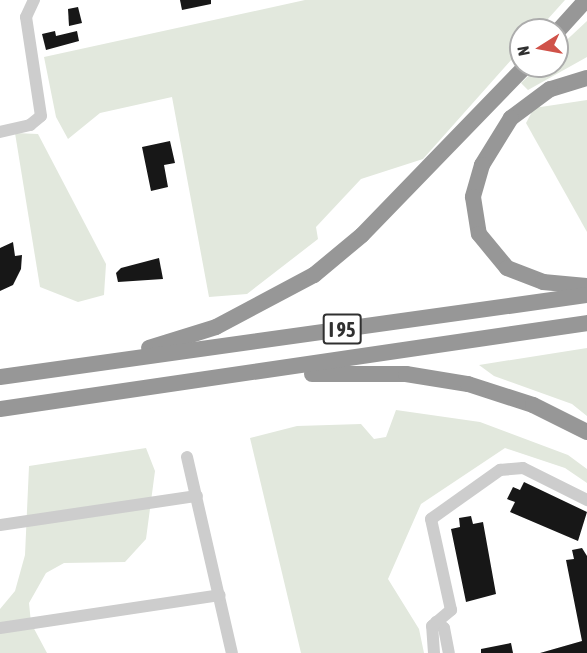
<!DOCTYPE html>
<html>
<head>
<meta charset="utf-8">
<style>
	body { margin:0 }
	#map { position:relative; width:587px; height:653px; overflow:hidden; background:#fff; font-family:"Asap Condensed",sans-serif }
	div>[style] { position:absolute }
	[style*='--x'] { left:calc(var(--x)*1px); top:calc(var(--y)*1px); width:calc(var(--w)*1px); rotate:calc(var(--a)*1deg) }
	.green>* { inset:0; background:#e2e8dd }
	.building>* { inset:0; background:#171717 }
	.minor>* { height:12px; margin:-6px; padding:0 6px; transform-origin:6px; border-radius:6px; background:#cdcdcd }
	.highway>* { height:16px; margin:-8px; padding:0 8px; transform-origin:8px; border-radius:8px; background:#979797 }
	span { translate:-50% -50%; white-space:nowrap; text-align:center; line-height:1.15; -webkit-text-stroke:6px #fff; paint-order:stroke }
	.shield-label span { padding:2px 4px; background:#fff; border:2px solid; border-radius:4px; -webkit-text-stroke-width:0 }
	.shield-label { font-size:20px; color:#303030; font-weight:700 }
	.north { position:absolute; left:509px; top:18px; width:60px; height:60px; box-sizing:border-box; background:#fff; border:2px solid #acacac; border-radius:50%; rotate:259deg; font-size:16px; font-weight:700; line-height:24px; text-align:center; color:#303030 }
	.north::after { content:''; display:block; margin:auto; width:21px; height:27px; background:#d05249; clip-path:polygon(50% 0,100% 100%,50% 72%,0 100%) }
</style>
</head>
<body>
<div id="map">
	<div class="green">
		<div style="clip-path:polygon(305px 0,565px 0,538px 30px,521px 30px,521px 49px,423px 159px,361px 179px,316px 227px,318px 239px,247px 294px,209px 297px,172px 97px,100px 113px,68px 139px,56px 117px,44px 57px)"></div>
		<div style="clip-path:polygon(587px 21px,587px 57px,528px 90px,521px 83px,539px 66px,557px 66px,557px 49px)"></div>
		<div style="clip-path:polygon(587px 100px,587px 232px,526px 123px,534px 108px)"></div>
		<div style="clip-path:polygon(15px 133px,38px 134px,106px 264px,104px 295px,78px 302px,40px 287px)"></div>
		<div style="clip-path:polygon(587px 348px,587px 416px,572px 404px,494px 376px,479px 365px)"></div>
		<div style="clip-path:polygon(396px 410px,480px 422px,568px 455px,587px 469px,587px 483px,565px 468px,505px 448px,421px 504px,388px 579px,419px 629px,424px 653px,301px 653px,250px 438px,297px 426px,361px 424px,374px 439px,386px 437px)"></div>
		<div style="clip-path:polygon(146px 448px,155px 471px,146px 539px,125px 562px,64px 563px,46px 573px,29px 603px,31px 623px,47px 653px,0 653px,0 609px,15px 591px,25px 555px,29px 466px)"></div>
	</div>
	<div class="building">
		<div style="clip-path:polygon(180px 0,211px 0,211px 4px,182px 10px)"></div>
		<div style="clip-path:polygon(78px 7px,82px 23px,69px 26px,68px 9px)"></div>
		<div style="clip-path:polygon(55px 31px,56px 36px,77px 31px,79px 41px,46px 50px,42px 34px)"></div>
		<div style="clip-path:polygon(170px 141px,175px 163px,164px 165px,168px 187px,151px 191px,142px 147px)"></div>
		<div style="clip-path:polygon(13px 242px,15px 256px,22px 255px,21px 269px,13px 285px,0 291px,0 248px)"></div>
		<div style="clip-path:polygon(159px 258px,163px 279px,118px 282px,116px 273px,121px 268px)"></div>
		<div style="clip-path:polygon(524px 482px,587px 512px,578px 541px,510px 512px,515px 502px,507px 499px,513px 487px,520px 490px)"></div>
		<div style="clip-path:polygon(471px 516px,473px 524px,483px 522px,496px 594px,466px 602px,451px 529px,460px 527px,459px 518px)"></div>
		<div style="clip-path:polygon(582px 548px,587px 556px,587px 653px,540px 653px,582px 641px,566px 560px,574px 559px,572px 550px)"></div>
		<div style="clip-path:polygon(511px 643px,513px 653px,481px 653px,481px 649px)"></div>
	</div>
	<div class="minor">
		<div style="--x:0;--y:132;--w:31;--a:-13"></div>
		<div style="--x:30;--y:125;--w:14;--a:-39"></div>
		<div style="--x:41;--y:116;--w:100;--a:-98.6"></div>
		<div style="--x:26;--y:17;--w:19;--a:-65"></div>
		<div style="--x:187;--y:457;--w:201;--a:77.1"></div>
		<div style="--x:0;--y:525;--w:199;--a:-8.4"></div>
		<div style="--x:436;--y:622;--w:10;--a:37"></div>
		<div style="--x:444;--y:628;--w:25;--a:79"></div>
		<div style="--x:0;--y:628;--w:222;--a:-8.5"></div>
		<div style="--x:434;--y:653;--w:27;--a:-94"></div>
		<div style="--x:432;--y:626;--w:25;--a:-40"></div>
		<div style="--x:451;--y:610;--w:93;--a:-102.4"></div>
		<div style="--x:431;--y:519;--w:85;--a:-35.4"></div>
		<div style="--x:500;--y:470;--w:23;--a:-5"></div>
		<div style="--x:523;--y:468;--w:72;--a:26.6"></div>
	</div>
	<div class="highway">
		<div style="--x:557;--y:32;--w:43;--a:-47.8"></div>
		<div style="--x:587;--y:78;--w:39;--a:163"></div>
		<div style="--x:550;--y:89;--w:49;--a:143.4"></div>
		<div style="--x:511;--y:118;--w:55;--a:121.7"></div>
		<div style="--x:482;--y:165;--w:33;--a:106"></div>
		<div style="--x:473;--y:197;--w:37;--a:81"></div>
		<div style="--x:479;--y:234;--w:44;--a:50.5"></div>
		<div style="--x:507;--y:268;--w:39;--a:21"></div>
		<div style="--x:543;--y:282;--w:44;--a:5.2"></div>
		<div style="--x:149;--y:348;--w:70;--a:-17.4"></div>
		<div style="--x:216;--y:327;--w:111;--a:-28"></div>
		<div style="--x:314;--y:275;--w:62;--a:-39.8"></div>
		<div style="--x:362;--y:235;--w:235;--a:-45.9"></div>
		<div style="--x:312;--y:374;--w:94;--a:0"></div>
		<div style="--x:406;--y:374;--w:63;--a:9.2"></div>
		<div style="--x:468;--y:384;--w:68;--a:17.9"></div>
		<div style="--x:533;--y:405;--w:60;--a:26.6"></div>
		<div style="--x:0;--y:377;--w:593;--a:-7.95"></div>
		<div style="--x:0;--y:409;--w:593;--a:-8.33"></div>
	</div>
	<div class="shield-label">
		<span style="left:342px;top:329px">I 95</span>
	</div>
	<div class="north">N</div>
</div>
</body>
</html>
